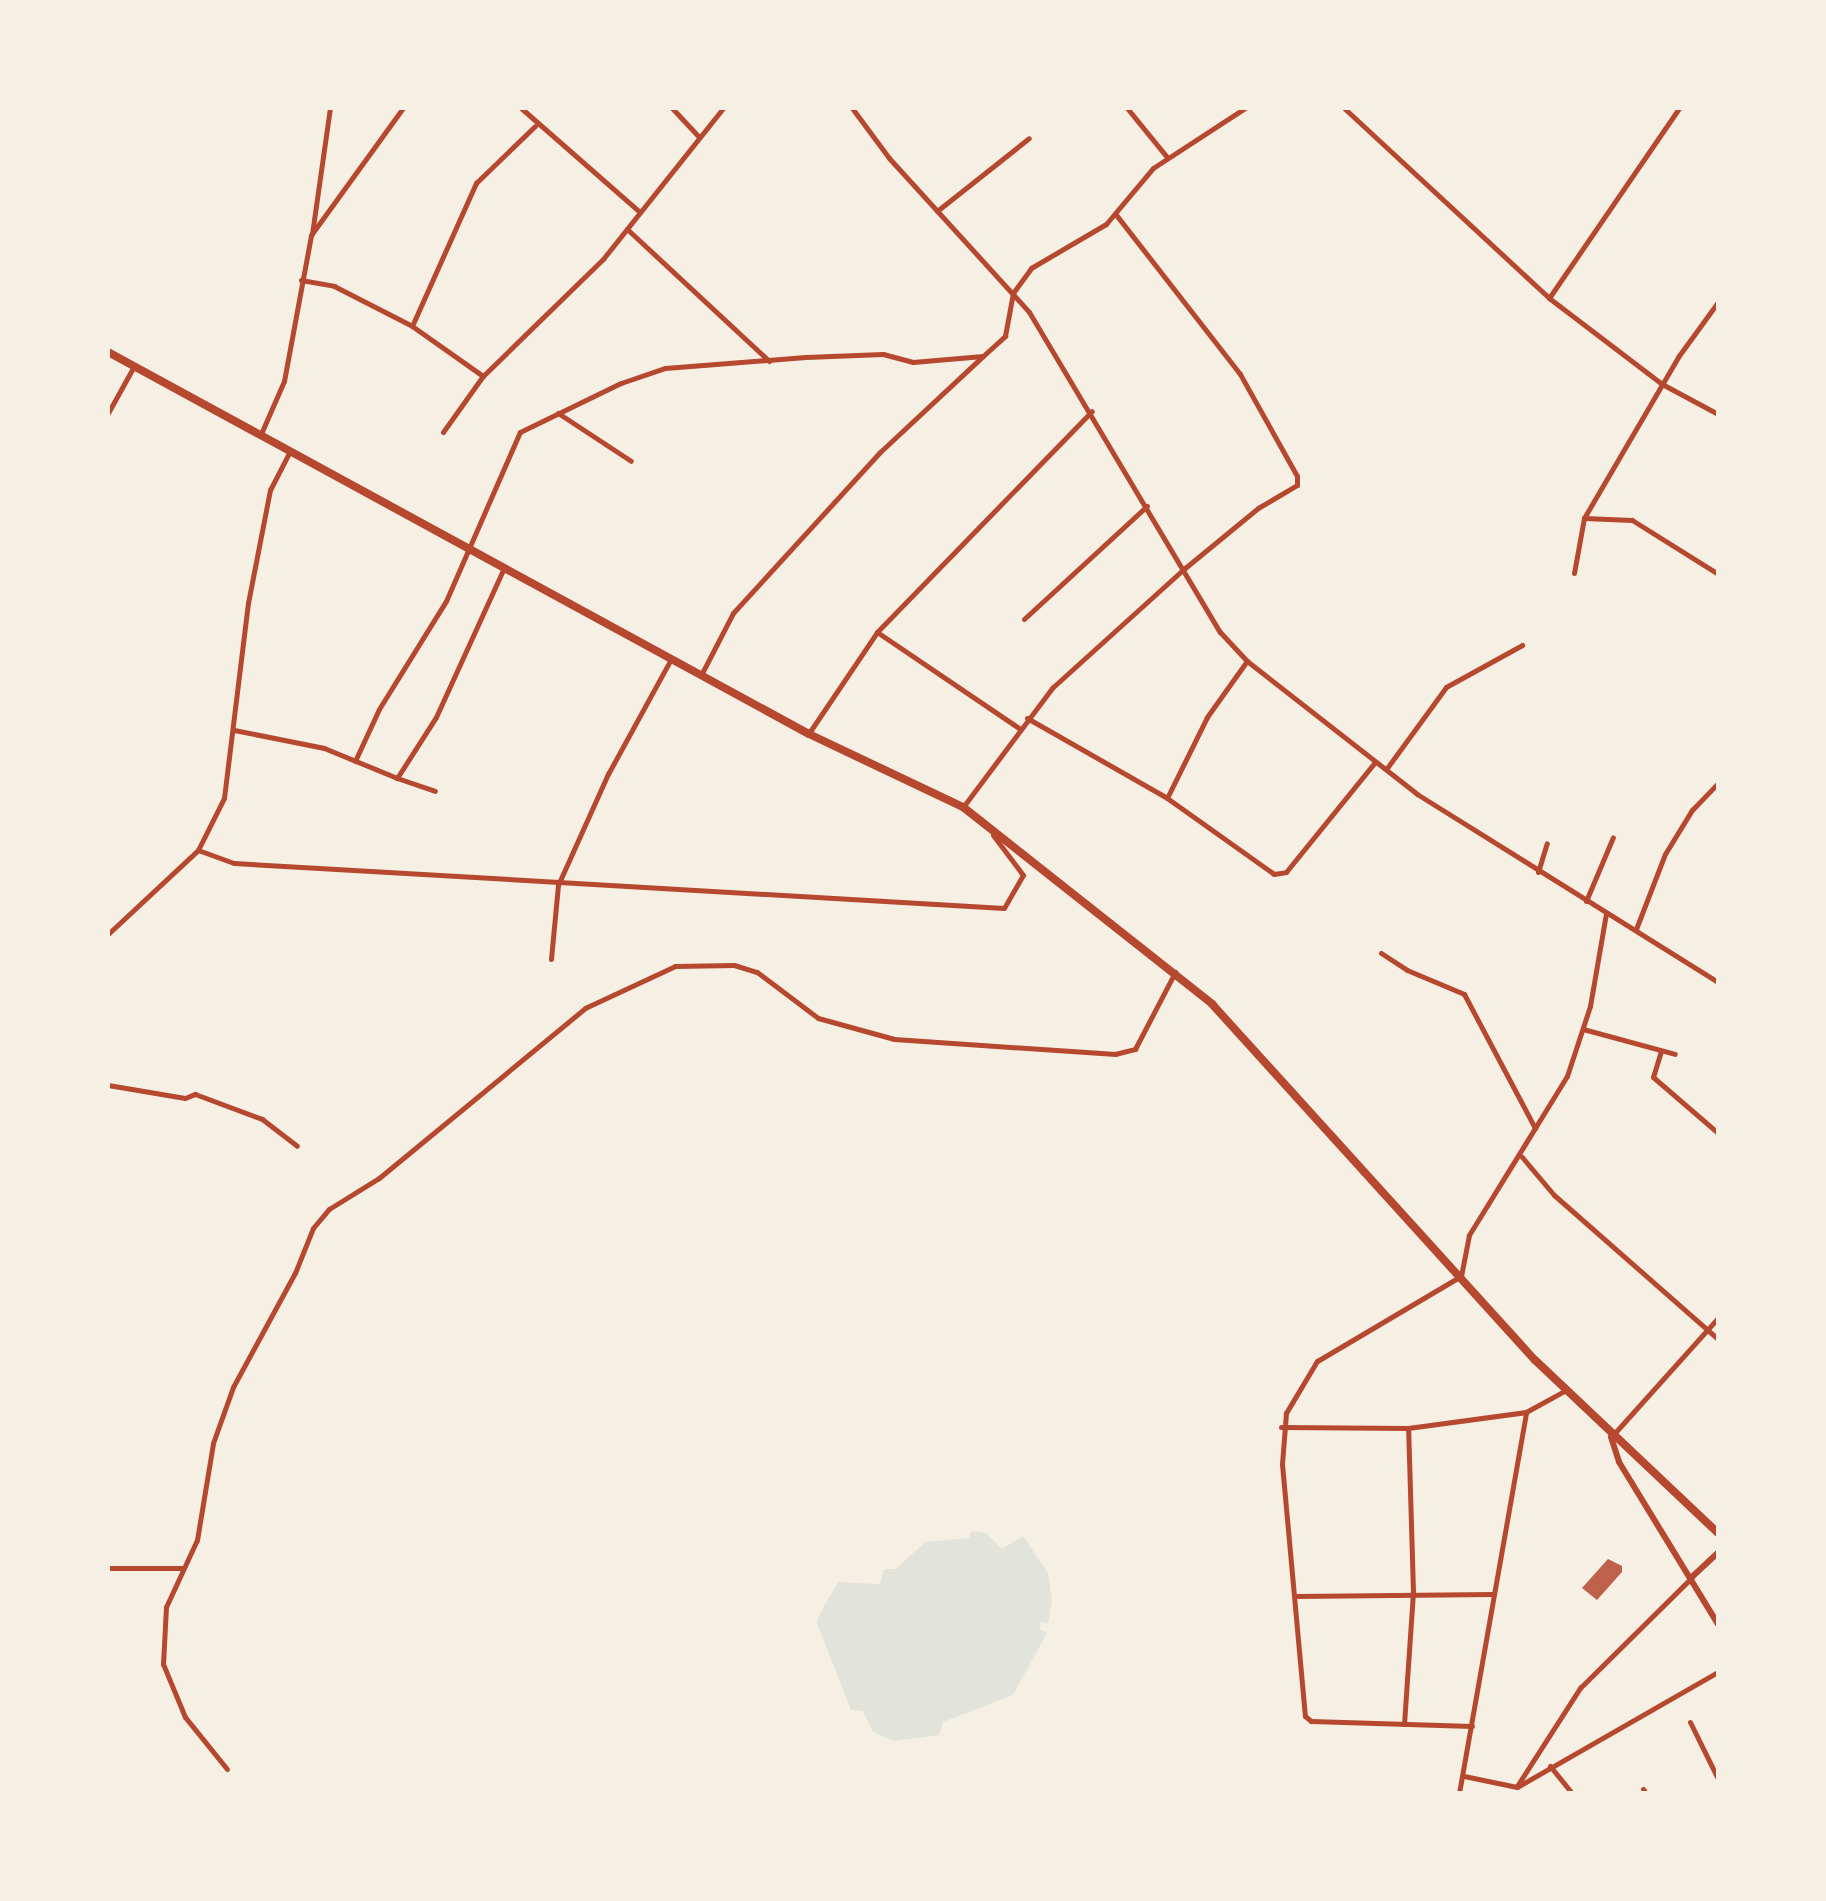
<!DOCTYPE html>
<html>
<head>
<meta charset="utf-8">
<style>
	body { margin:0 }
	#map { position:relative; width:1826px; height:1901px; overflow:hidden; background:#f6efe4; font-family:"Work Sans",sans-serif }
	div>[style] { position:absolute }
	[style*='--x'] { left:calc(var(--x)*1px); top:calc(var(--y)*1px); width:calc(var(--w)*1px); rotate:calc(var(--a)*1deg) }
	.green>* { inset:0; background:#e2e4dc }
	.building>* { inset:0; background:#bf614a }
	.minor>* { height:5px; margin:-2.5px; padding:0 2.5px; transform-origin:2.5px; border-radius:2.5px; background:#b5482f }
	.tertiary>* { height:6px; margin:-3px; padding:0 3px; transform-origin:3px; border-radius:3px; background:#b5482f }
	.trunk>* { height:8px; margin:-4px; padding:0 4px; transform-origin:4px; border-radius:4px; background:#b5482f }
	span { translate:-50% -50%; white-space:nowrap; text-align:center; line-height:1.15; -webkit-text-stroke:6px #f6efe4; paint-order:stroke }
	.frame { position:absolute; inset:0; border:110px solid #f6efe4; pointer-events:none }
</style>
</head>
<body>
<div id="map">
	<div class="green">
		<div style="clip-path:polygon(971px 1531px,986px 1533px,1002px 1549px,1023px 1536px,1048px 1573px,1052px 1600px,1048px 1624px,1041px 1622px,1040px 1630px,1047px 1633px,1013px 1695px,943px 1722px,939px 1735px,894px 1741px,873px 1732px,863px 1711px,851px 1710px,817px 1623px,819px 1615px,838px 1582px,880px 1584px,884px 1569px,896px 1569px,925px 1542px,969px 1538px)"></div>
	</div>
	<div class="building">
		<div style="clip-path:polygon(1608px 1559px,1622px 1566px,1622px 1572px,1597px 1600px,1582px 1588px)"></div>
	</div>
	<div class="minor">
		<div style="--x:521;--y:108;--w:158;--a:41.2"></div>
		<div style="--x:672;--y:108;--w:40;--a:47"></div>
		<div style="--x:852;--y:108;--w:62;--a:53.5"></div>
		<div style="--x:889;--y:158;--w:208;--a:47.7"></div>
		<div style="--x:1029;--y:312;--w:373;--a:59.2"></div>
		<div style="--x:1220;--y:632;--w:40;--a:47"></div>
		<div style="--x:1247;--y:661;--w:216;--a:38"></div>
		<div style="--x:1417;--y:794;--w:355;--a:32"></div>
		<div style="--x:1127;--y:108;--w:63;--a:50.8"></div>
		<div style="--x:1344;--y:108;--w:280;--a:42.8"></div>
		<div style="--x:1549;--y:298;--w:142;--a:37.3"></div>
		<div style="--x:1662;--y:384;--w:64;--a:28.2"></div>
		<div style="--x:937;--y:211;--w:117;--a:-38.4"></div>
		<div style="--x:627;--y:229;--w:194;--a:42.9"></div>
		<div style="--x:312;--y:234;--w:127;--a:-81.9"></div>
		<div style="--x:301;--y:280;--w:34;--a:10"></div>
		<div style="--x:334;--y:286;--w:88;--a:27.1"></div>
		<div style="--x:412;--y:326;--w:87;--a:35.2"></div>
		<div style="--x:1549;--y:298;--w:230;--a:-55.6"></div>
		<div style="--x:412;--y:326;--w:157;--a:-65.9"></div>
		<div style="--x:476;--y:183;--w:82;--a:-44"></div>
		<div style="--x:108;--y:413;--w:54;--a:-61"></div>
		<div style="--x:558;--y:413;--w:87;--a:33.3"></div>
		<div style="--x:443;--y:432;--w:69;--a:-54.5"></div>
		<div style="--x:483;--y:376;--w:168;--a:-44.3"></div>
		<div style="--x:603;--y:259;--w:193;--a:-51.5"></div>
		<div style="--x:260;--y:436;--w:60;--a:-66.4"></div>
		<div style="--x:284;--y:381;--w:148;--a:-79.5"></div>
		<div style="--x:311;--y:235;--w:157;--a:-54.1"></div>
		<div style="--x:1584;--y:518;--w:48;--a:2.4"></div>
		<div style="--x:1632;--y:520;--w:102;--a:32.1"></div>
		<div style="--x:1574;--y:573;--w:56;--a:-79.7"></div>
		<div style="--x:1584;--y:518;--w:186;--a:-59.7"></div>
		<div style="--x:1678;--y:357;--w:68;--a:-54"></div>
		<div style="--x:1024;--y:619;--w:167;--a:-42.6"></div>
		<div style="--x:877;--y:632;--w:171;--a:34.1"></div>
		<div style="--x:701;--y:675;--w:70;--a:-62.7"></div>
		<div style="--x:733;--y:613;--w:217;--a:-47.6"></div>
		<div style="--x:879;--y:453;--w:142;--a:-43"></div>
		<div style="--x:1027;--y:718;--w:161;--a:29.7"></div>
		<div style="--x:1167;--y:798;--w:131;--a:35.4"></div>
		<div style="--x:1274;--y:874;--w:12;--a:-9"></div>
		<div style="--x:1286;--y:872;--w:141;--a:-51"></div>
		<div style="--x:234;--y:730;--w:92;--a:11.3"></div>
		<div style="--x:324;--y:748;--w:79;--a:22.3"></div>
		<div style="--x:397;--y:778;--w:72;--a:-57.4"></div>
		<div style="--x:436;--y:717;--w:164;--a:-65.5"></div>
		<div style="--x:809;--y:733;--w:122;--a:-56"></div>
		<div style="--x:877;--y:632;--w:308;--a:-45.8"></div>
		<div style="--x:355;--y:761;--w:57;--a:-65.2"></div>
		<div style="--x:379;--y:709;--w:127;--a:-58.2"></div>
		<div style="--x:446;--y:601;--w:184;--a:-66.4"></div>
		<div style="--x:520;--y:432;--w:112;--a:-25.9"></div>
		<div style="--x:621;--y:383;--w:46;--a:-18.8"></div>
		<div style="--x:665;--y:368;--w:141;--a:-4.5"></div>
		<div style="--x:806;--y:357;--w:77;--a:-2.2"></div>
		<div style="--x:883;--y:354;--w:31;--a:15"></div>
		<div style="--x:913;--y:362;--w:70;--a:-4.9"></div>
		<div style="--x:983;--y:356;--w:30;--a:-42"></div>
		<div style="--x:1005;--y:336;--w:44;--a:-79.5"></div>
		<div style="--x:1013;--y:293;--w:31;--a:-54"></div>
		<div style="--x:1031;--y:268;--w:87;--a:-30.4"></div>
		<div style="--x:1106;--y:224;--w:73;--a:-50"></div>
		<div style="--x:1153;--y:168;--w:110;--a:-33.1"></div>
		<div style="--x:1387;--y:768;--w:100;--a:-53.9"></div>
		<div style="--x:1446;--y:687;--w:87;--a:-28.9"></div>
		<div style="--x:397;--y:778;--w:40;--a:18.9"></div>
		<div style="--x:1167;--y:798;--w:90;--a:-63.7"></div>
		<div style="--x:1207;--y:717;--w:69;--a:-54.5"></div>
		<div style="--x:963;--y:807;--w:149;--a:-53.2"></div>
		<div style="--x:1052;--y:688;--w:179;--a:-42.1"></div>
		<div style="--x:1185;--y:568;--w:94;--a:-39.4"></div>
		<div style="--x:1258;--y:508;--w:45;--a:-30.5"></div>
		<div style="--x:1297;--y:485;--w:9;--a:-90"></div>
		<div style="--x:1297;--y:476;--w:117;--a:-119.2"></div>
		<div style="--x:1240;--y:374;--w:202;--a:-127.9"></div>
		<div style="--x:198;--y:850;--w:38;--a:20"></div>
		<div style="--x:234;--y:863;--w:771;--a:3.34"></div>
		<div style="--x:1004;--y:908;--w:38;--a:-60"></div>
		<div style="--x:1023;--y:875;--w:50;--a:-126.9"></div>
		<div style="--x:1538;--y:872;--w:30;--a:-73"></div>
		<div style="--x:1586;--y:901;--w:69;--a:-67.1"></div>
		<div style="--x:1636;--y:929;--w:80;--a:-68.9"></div>
		<div style="--x:1665;--y:854;--w:52;--a:-58.5"></div>
		<div style="--x:1692;--y:810;--w:37;--a:-46"></div>
		<div style="--x:108;--y:934;--w:123;--a:-43"></div>
		<div style="--x:198;--y:850;--w:58;--a:-63.4"></div>
		<div style="--x:224;--y:798;--w:196;--a:-83"></div>
		<div style="--x:248;--y:603;--w:115;--a:-79"></div>
		<div style="--x:270;--y:490;--w:42;--a:-62.8"></div>
		<div style="--x:1381;--y:953;--w:31;--a:33"></div>
		<div style="--x:1407;--y:970;--w:62;--a:22.8"></div>
		<div style="--x:1464;--y:994;--w:152;--a:62.1"></div>
		<div style="--x:1535;--y:1128;--w:126;--a:121.7"></div>
		<div style="--x:1469;--y:1235;--w:42;--a:101"></div>
		<div style="--x:1461;--y:1276;--w:167;--a:149.4"></div>
		<div style="--x:1317;--y:1361;--w:61;--a:120.8"></div>
		<div style="--x:1286;--y:1413;--w:51;--a:94.5"></div>
		<div style="--x:1282;--y:1464;--w:253;--a:84.8"></div>
		<div style="--x:1305;--y:1716;--w:8;--a:40"></div>
		<div style="--x:1311;--y:1721;--w:161;--a:1.8"></div>
		<div style="--x:551;--y:959;--w:74;--a:-84.6"></div>
		<div style="--x:558;--y:885;--w:122;--a:-65.8"></div>
		<div style="--x:608;--y:774;--w:131;--a:-61.3"></div>
		<div style="--x:1583;--y:1029;--w:95;--a:15.2"></div>
		<div style="--x:1661;--y:1051;--w:27;--a:107"></div>
		<div style="--x:1653;--y:1077;--w:84;--a:40.7"></div>
		<div style="--x:108;--y:1085;--w:78;--a:9.6"></div>
		<div style="--x:185;--y:1098;--w:11;--a:-22"></div>
		<div style="--x:195;--y:1094;--w:72;--a:20.5"></div>
		<div style="--x:262;--y:1119;--w:44;--a:37.6"></div>
		<div style="--x:1535;--y:1128;--w:61;--a:-58.4"></div>
		<div style="--x:1567;--y:1076;--w:74;--a:-71.8"></div>
		<div style="--x:1590;--y:1006;--w:94;--a:-80.2"></div>
		<div style="--x:1522;--y:1157;--w:50;--a:49.9"></div>
		<div style="--x:1554;--y:1195;--w:218;--a:41.3"></div>
		<div style="--x:1281;--y:1427;--w:127;--a:0.5"></div>
		<div style="--x:1408;--y:1428;--w:119;--a:-7.7"></div>
		<div style="--x:1612;--y:1436;--w:159;--a:-48.1"></div>
		<div style="--x:108;--y:1568;--w:74;--a:0"></div>
		<div style="--x:1296;--y:1596;--w:197;--a:-0.6"></div>
		<div style="--x:1690;--y:1722;--w:64;--a:63.8"></div>
		<div style="--x:1404;--y:1724;--w:132;--a:-86.1"></div>
		<div style="--x:1413;--y:1592;--w:164;--a:-91.7"></div>
		<div style="--x:1550;--y:1766;--w:35;--a:51"></div>
		<div style="--x:227;--y:1769;--w:67;--a:-128.9"></div>
		<div style="--x:185;--y:1717;--w:57;--a:-112.5"></div>
		<div style="--x:163;--y:1664;--w:57;--a:-87"></div>
		<div style="--x:166;--y:1607;--w:74;--a:-65.2"></div>
		<div style="--x:197;--y:1540;--w:98;--a:-80.6"></div>
		<div style="--x:213;--y:1443;--w:59;--a:-70.3"></div>
		<div style="--x:233;--y:1387;--w:130;--a:-61.5"></div>
		<div style="--x:295;--y:1273;--w:48;--a:-68.2"></div>
		<div style="--x:313;--y:1228;--w:25;--a:-50"></div>
		<div style="--x:329;--y:1209;--w:59;--a:-31.8"></div>
		<div style="--x:379;--y:1178;--w:267;--a:-39.5"></div>
		<div style="--x:585;--y:1008;--w:99;--a:-25"></div>
		<div style="--x:675;--y:966;--w:59;--a:-1"></div>
		<div style="--x:734;--y:965;--w:24;--a:17"></div>
		<div style="--x:757;--y:972;--w:76;--a:37"></div>
		<div style="--x:818;--y:1018;--w:79;--a:15.4"></div>
		<div style="--x:894;--y:1039;--w:222;--a:3.9"></div>
		<div style="--x:1115;--y:1054;--w:21;--a:-14"></div>
		<div style="--x:1135;--y:1049;--w:87;--a:-62.5"></div>
		<div style="--x:1464;--y:1776;--w:54;--a:11.7"></div>
		<div style="--x:1517;--y:1787;--w:232;--a:-29.8"></div>
		<div style="--x:1517;--y:1786;--w:117;--a:-57.3"></div>
		<div style="--x:1580;--y:1688;--w:158;--a:-44.7"></div>
		<div style="--x:1643;--y:1789;--w:5;--a:53"></div>
		<div style="--x:1459;--y:1793;--w:387;--a:-80"></div>
		<div style="--x:1526;--y:1412;--w:46;--a:-28.8"></div>
	</div>
	<div class="tertiary">
		<div style="--x:1611;--y:1437;--w:26;--a:72"></div>
		<div style="--x:1619;--y:1462;--w:190;--a:58.6"></div>
		<div style="--x:1693;--y:1576;--w:34;--a:-43"></div>
	</div>
	<div class="trunk">
		<div style="--x:108;--y:352;--w:798;--a:28.59"></div>
		<div style="--x:809;--y:734;--w:170;--a:25.4"></div>
		<div style="--x:963;--y:807;--w:318;--a:38.3"></div>
		<div style="--x:1212;--y:1004;--w:481;--a:47.8"></div>
		<div style="--x:1535;--y:1360;--w:252;--a:43.4"></div>
	</div>
	<div class="frame"></div>
</div>
</body>
</html>
